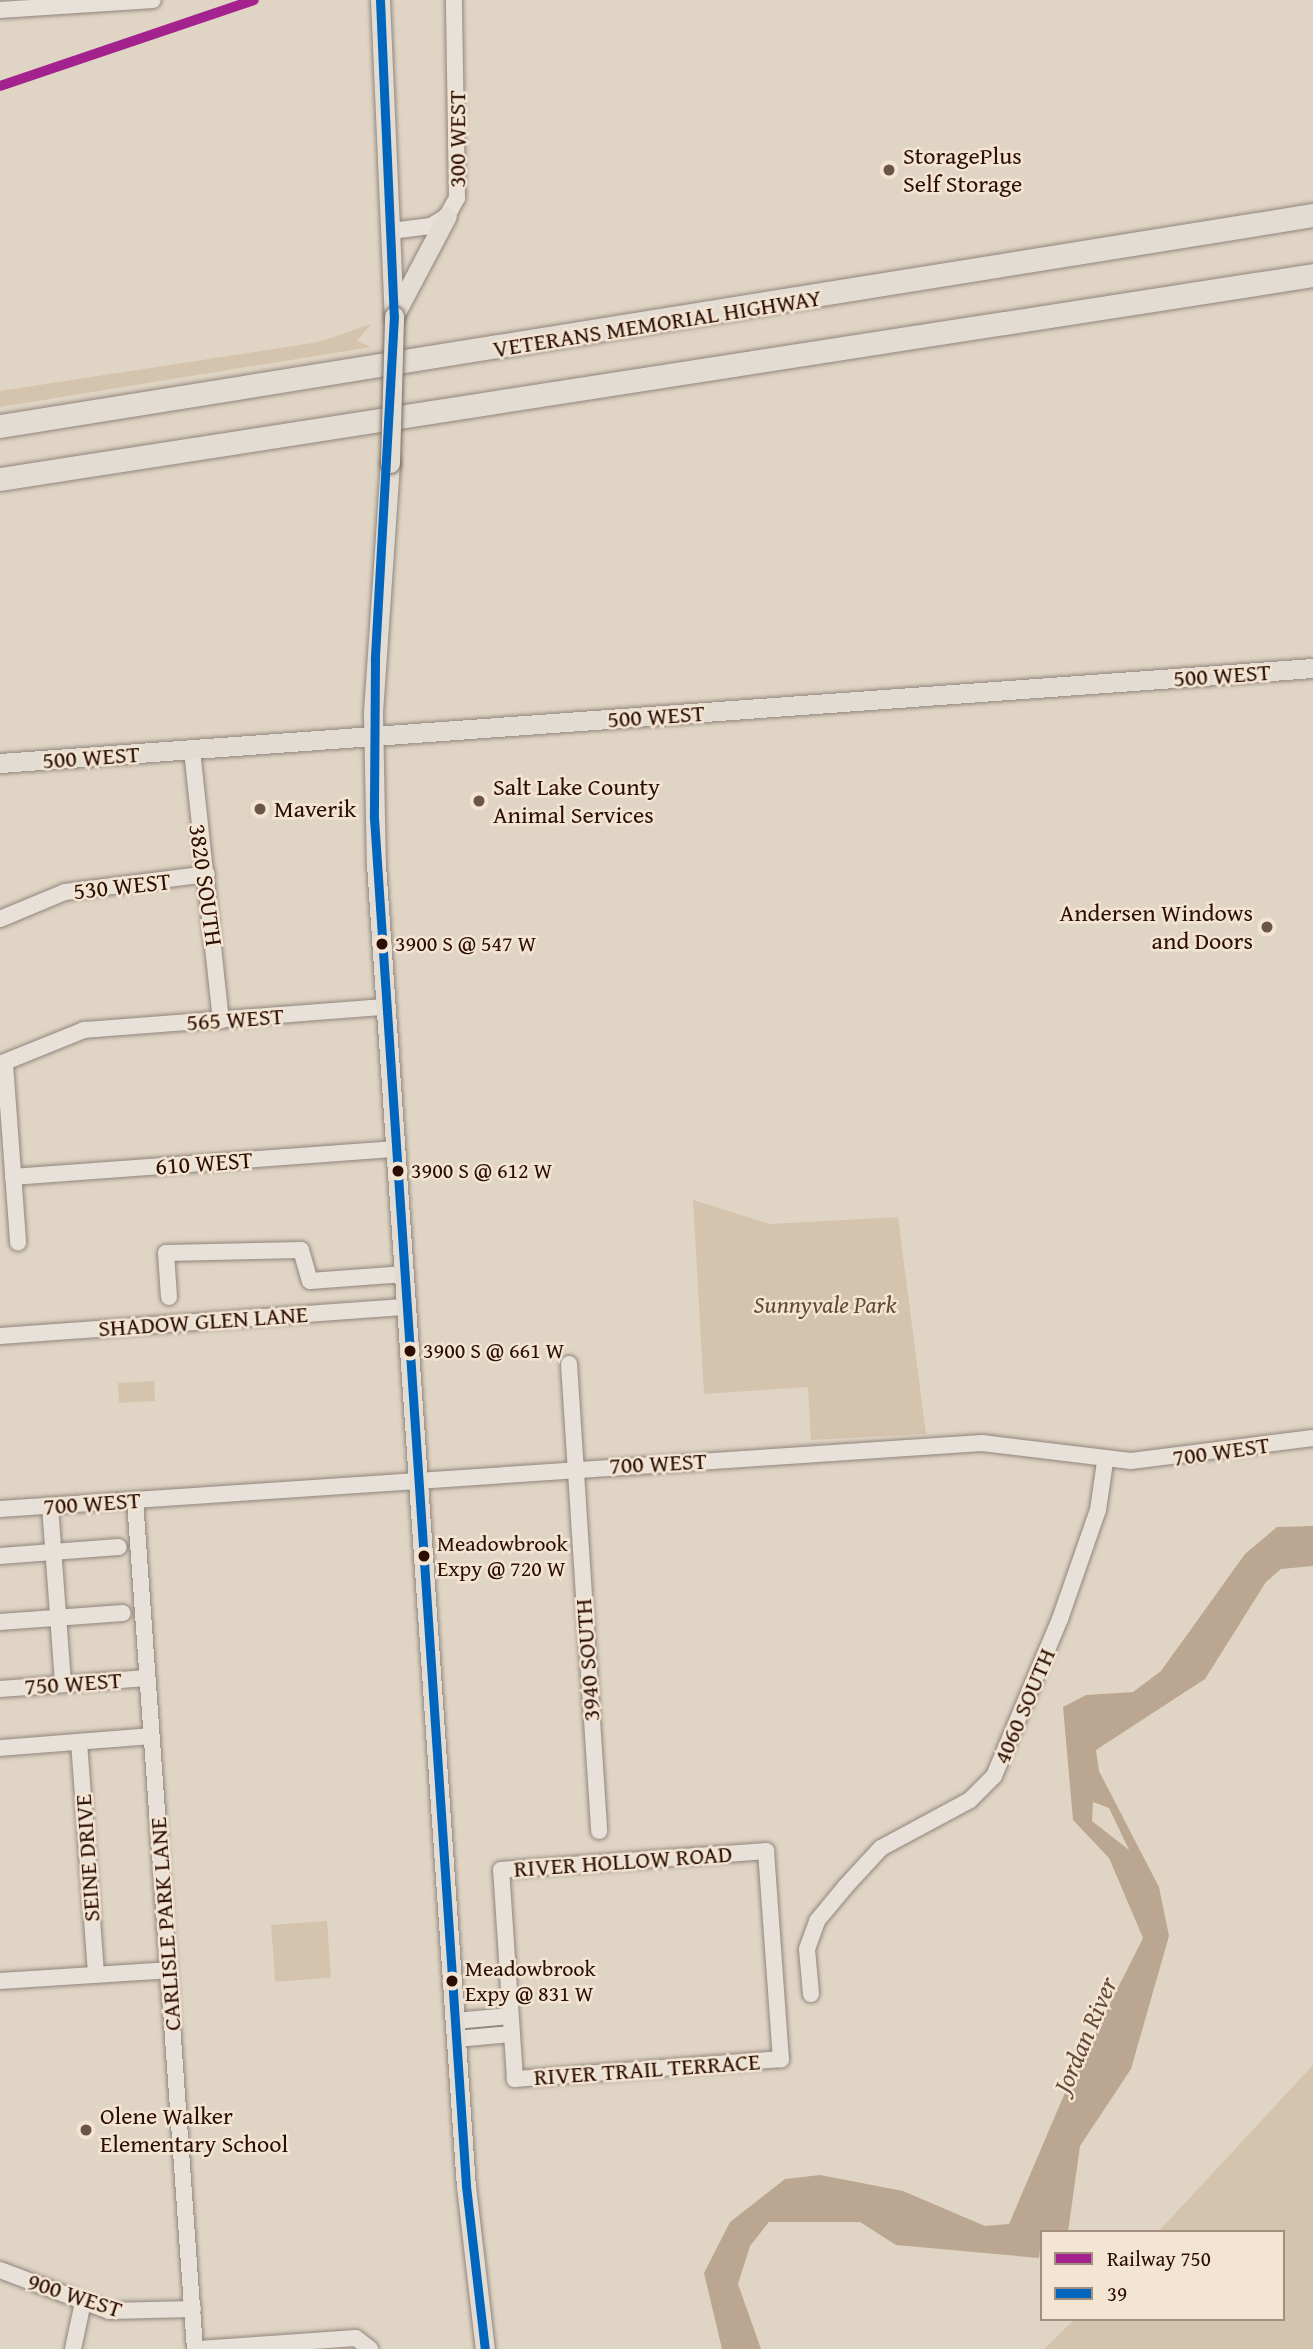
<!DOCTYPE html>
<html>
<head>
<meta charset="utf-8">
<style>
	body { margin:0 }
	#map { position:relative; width:1313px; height:2349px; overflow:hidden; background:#e0d5c5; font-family:"Gentium Book Plus",serif }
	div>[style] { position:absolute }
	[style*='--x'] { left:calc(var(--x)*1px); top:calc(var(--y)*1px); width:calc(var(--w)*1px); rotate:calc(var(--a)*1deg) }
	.green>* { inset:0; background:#d4c3ad; transform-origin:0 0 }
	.water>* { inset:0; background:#bba791 }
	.roads { filter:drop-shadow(0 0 2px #90857b) drop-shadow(0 0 2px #90857b) }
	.minor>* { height:16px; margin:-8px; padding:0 8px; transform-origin:8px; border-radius:8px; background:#e7e1d9 }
	.major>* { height:19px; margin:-9.5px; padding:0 9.5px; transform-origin:9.5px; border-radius:9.5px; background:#e3dcd3 }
	.highway>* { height:23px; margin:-11.5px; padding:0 11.5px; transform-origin:11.5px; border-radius:11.5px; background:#e3dcd3 }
	.bridges { filter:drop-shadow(0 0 2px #766b62) drop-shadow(0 0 2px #766b62) }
	.major-bridge>* { height:19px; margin:-9.5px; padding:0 9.5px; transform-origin:9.5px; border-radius:9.5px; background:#e3dcd3 }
	.bus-1>* { height:9px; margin:-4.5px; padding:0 4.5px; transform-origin:4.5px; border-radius:4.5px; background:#0065bd }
	.rail-1>* { height:10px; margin:-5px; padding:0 5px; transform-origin:5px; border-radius:5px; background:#a4228e }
	.dots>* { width:19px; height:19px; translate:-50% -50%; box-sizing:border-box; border:4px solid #f3e5d2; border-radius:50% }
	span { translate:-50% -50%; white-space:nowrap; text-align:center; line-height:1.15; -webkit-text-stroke:5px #f3e5d2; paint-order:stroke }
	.bus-label { font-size:22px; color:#2c0e04 }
	.left { translate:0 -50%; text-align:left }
	.street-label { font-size:24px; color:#2c0e04 }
	.poi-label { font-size:24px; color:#2c0e04 }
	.right { translate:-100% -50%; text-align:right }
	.park-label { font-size:24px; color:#644838; font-style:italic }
	.water-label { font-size:26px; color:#654a3a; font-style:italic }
	.legend { position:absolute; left:1040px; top:2230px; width:245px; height:91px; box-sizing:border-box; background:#f3e5d2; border:2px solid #a38f80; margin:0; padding:9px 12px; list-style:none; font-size:21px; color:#2c0e04 }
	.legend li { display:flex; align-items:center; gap:14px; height:35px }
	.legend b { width:35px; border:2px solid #a38f80 }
</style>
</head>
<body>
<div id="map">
	<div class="green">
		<div style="clip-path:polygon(371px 324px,357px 341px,371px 347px,0 407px,0 391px,319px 342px)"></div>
		<div style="clip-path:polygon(693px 1200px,770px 1224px,898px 1217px,926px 1434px,811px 1440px,808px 1387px,704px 1394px)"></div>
		<div style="left:154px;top:1381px;width:20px;height:36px;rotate:87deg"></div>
		<div style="left:327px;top:1921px;width:57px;height:56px;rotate:86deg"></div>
		<div style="clip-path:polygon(1313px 2065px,1313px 2349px,1044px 2349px,1075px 2319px,1283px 2319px,1283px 2232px,1158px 2232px)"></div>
	</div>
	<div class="water">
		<div style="clip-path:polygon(evenodd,1313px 1526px,1313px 1566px,1281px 1569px,1266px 1582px,1205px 1679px,1096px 1750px,1099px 1771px,1159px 1887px,1169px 1936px,1131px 2069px,1080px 2146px,1068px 2232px,1042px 2232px,1039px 2258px,896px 2245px,860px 2222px,769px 2222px,750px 2246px,738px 2284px,761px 2349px,722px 2349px,704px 2273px,730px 2222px,785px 2179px,820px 2175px,903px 2191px,985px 2226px,1009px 2224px,1064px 2095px,1143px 1938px,1109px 1858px,1073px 1820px,1063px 1707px,1086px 1695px,1133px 1692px,1161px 1671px,1245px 1554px,1277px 1527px,1313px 1526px,1093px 1802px,1109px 1808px,1129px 1850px,1092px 1821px,1093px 1802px)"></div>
	</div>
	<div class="roads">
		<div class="minor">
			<div style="--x:0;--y:10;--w:153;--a:-3.7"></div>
			<div style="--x:391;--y:231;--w:40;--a:-7.1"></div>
			<div style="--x:431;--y:226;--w:19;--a:-32"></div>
			<div style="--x:447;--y:216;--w:21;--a:-61"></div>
			<div style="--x:457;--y:198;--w:198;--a:-90.9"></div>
			<div style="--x:192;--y:750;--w:272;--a:83.9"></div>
			<div style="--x:0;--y:919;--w:70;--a:-22.6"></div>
			<div style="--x:65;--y:892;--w:143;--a:-7.2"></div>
			<div style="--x:0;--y:1064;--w:91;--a:-22"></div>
			<div style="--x:84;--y:1030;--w:303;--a:-4.4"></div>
			<div style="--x:5;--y:1064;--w:179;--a:85.8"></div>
			<div style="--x:13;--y:1177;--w:383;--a:-4.2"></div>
			<div style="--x:169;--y:1297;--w:44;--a:-93.9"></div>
			<div style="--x:166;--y:1253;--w:135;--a:-1.3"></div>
			<div style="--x:301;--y:1250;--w:32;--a:74"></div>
			<div style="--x:310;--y:1281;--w:95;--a:-4.2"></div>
			<div style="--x:0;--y:1336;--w:408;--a:-4.1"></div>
			<div style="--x:569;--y:1364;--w:468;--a:86.3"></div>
			<div style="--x:135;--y:1500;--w:851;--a:85.96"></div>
			<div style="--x:50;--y:1506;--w:178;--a:85.8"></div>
			<div style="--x:0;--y:1509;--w:984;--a:-3.85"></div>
			<div style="--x:982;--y:1443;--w:150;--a:6.9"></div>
			<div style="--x:1131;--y:1461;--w:183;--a:-7.2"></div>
			<div style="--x:0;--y:1556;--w:119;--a:-4.3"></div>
			<div style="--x:0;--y:1622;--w:123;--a:-4.2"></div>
			<div style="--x:0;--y:1689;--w:147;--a:-4.3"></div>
			<div style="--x:79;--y:1742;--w:233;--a:85.8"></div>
			<div style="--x:0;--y:1748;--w:151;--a:-4.5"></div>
			<div style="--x:766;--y:1851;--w:209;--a:85.9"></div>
			<div style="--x:781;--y:2059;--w:267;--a:175.7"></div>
			<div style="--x:515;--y:2079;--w:209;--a:-93.8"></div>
			<div style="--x:501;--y:1870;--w:266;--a:-4.1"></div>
			<div style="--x:0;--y:1981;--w:168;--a:-3.7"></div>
			<div style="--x:811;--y:1994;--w:45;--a:-95.1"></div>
			<div style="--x:807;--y:1949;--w:30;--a:-70"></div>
			<div style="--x:817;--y:1921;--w:44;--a:-50.5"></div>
			<div style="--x:845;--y:1887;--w:53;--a:-47.3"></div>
			<div style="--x:881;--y:1848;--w:101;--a:-28.3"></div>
			<div style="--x:970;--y:1800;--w:34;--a:-45"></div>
			<div style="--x:994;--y:1776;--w:170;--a:-67.2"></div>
			<div style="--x:1060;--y:1619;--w:115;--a:-70.8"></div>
			<div style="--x:1098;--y:1510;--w:49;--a:-81.7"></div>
			<div style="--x:455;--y:2021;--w:55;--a:-5.2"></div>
			<div style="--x:456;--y:2039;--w:55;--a:-5.2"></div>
			<div style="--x:0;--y:2270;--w:116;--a:20.6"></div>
			<div style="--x:109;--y:2311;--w:84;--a:-1.4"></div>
			<div style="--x:73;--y:2349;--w:48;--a:-78"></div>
			<div style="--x:199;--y:2349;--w:157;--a:-4"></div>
			<div style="--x:356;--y:2338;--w:18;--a:38"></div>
		</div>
		<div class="major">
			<div style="--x:380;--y:0;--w:316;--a:87.5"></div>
			<div style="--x:394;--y:316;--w:113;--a:-62.1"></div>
			<div style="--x:390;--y:463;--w:252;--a:93.9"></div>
			<div style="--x:373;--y:714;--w:150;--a:88.9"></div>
			<div style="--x:376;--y:864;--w:1325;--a:86.11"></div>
			<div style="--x:466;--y:2186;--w:164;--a:83.4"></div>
			<div style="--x:0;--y:763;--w:1316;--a:-4.14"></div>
		</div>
		<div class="highway">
			<div style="--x:0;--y:426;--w:1330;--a:-9.13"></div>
			<div style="--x:0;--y:479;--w:1329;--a:-8.83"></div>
		</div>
	</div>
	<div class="bridges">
		<div class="major-bridge">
			<div style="--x:390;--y:463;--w:147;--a:-88.4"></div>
		</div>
	</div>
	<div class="bus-1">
		<div style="--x:380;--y:0;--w:316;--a:87.5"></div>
		<div style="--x:394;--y:316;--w:344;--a:93.2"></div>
		<div style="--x:375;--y:659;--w:159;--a:90.4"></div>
		<div style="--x:374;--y:818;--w:1371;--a:86.15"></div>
		<div style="--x:466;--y:2186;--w:164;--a:83.4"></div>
	</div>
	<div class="rail-1">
		<div style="--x:0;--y:86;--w:268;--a:-18.7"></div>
	</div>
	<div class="dots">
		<div style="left:889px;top:170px;background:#6b5448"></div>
		<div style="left:479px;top:801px;background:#6b5448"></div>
		<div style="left:260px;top:809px;background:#6b5448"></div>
		<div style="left:1267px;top:927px;background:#6b5448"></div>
		<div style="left:382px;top:944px;background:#2c0e04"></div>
		<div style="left:398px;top:1171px;background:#2c0e04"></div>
		<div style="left:410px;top:1351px;background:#2c0e04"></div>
		<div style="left:424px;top:1556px;background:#2c0e04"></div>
		<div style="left:452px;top:1981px;background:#2c0e04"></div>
		<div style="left:86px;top:2130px;background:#6b5448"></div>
	</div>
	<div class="bus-label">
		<span class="left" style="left:395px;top:944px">3900 S @ 547 W</span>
		<span class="left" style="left:411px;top:1171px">3900 S @ 612 W</span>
		<span class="left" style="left:423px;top:1351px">3900 S @ 661 W</span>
		<span class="left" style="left:437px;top:1556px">Meadowbrook<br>Expy @ 720 W</span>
		<span class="left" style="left:465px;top:1981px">Meadowbrook<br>Expy @ 831 W</span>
	</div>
	<div class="street-label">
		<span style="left:457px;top:139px;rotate:-90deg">300 WEST</span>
		<span style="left:657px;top:323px;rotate:-9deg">VETERANS MEMORIAL HIGHWAY</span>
		<span style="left:1222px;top:675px;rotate:-4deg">500 WEST</span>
		<span style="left:656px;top:716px;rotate:-4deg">500 WEST</span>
		<span style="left:91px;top:757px;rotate:-4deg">500 WEST</span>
		<span style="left:206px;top:885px;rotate:82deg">3820 SOUTH</span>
		<span style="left:122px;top:886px;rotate:-6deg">530 WEST</span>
		<span style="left:235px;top:1019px;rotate:-4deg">565 WEST</span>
		<span style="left:204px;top:1163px;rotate:-4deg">610 WEST</span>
		<span style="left:203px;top:1321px;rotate:-4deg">SHADOW GLEN LANE</span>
		<span style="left:1221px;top:1451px;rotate:-8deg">700 WEST</span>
		<span style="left:658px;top:1463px;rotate:-3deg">700 WEST</span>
		<span style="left:92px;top:1503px;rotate:-4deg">700 WEST</span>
		<span style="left:587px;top:1660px;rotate:-94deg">3940 SOUTH</span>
		<span style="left:73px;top:1683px;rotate:-4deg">750 WEST</span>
		<span style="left:1024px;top:1706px;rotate:-67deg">4060 SOUTH</span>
		<span style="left:87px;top:1858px;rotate:-94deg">SEINE DRIVE</span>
		<span style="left:623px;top:1861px;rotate:-4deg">RIVER HOLLOW ROAD</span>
		<span style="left:165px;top:1924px;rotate:-94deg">CARLISLE PARK LANE</span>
		<span style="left:647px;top:2069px;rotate:-4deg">RIVER TRAIL TERRACE</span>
		<span style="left:75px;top:2295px;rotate:18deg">900 WEST</span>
	</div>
	<div class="poi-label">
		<span class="left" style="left:903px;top:170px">StoragePlus<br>Self Storage</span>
		<span class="left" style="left:493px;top:801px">Salt Lake County<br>Animal Services</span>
		<span class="left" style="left:274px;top:809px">Maverik</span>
		<span class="right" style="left:1253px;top:927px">Andersen Windows<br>and Doors</span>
		<span class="left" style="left:100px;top:2130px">Olene Walker<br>Elementary School</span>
	</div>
	<div class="park-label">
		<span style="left:825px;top:1305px">Sunnyvale Park</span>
	</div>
	<div class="water-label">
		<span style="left:1085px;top:2035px;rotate:-67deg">Jordan River</span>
	</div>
	<ul class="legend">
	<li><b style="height:9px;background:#a4228e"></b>Railway 750</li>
	<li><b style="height:9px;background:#0065bd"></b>39</li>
	</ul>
</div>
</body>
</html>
